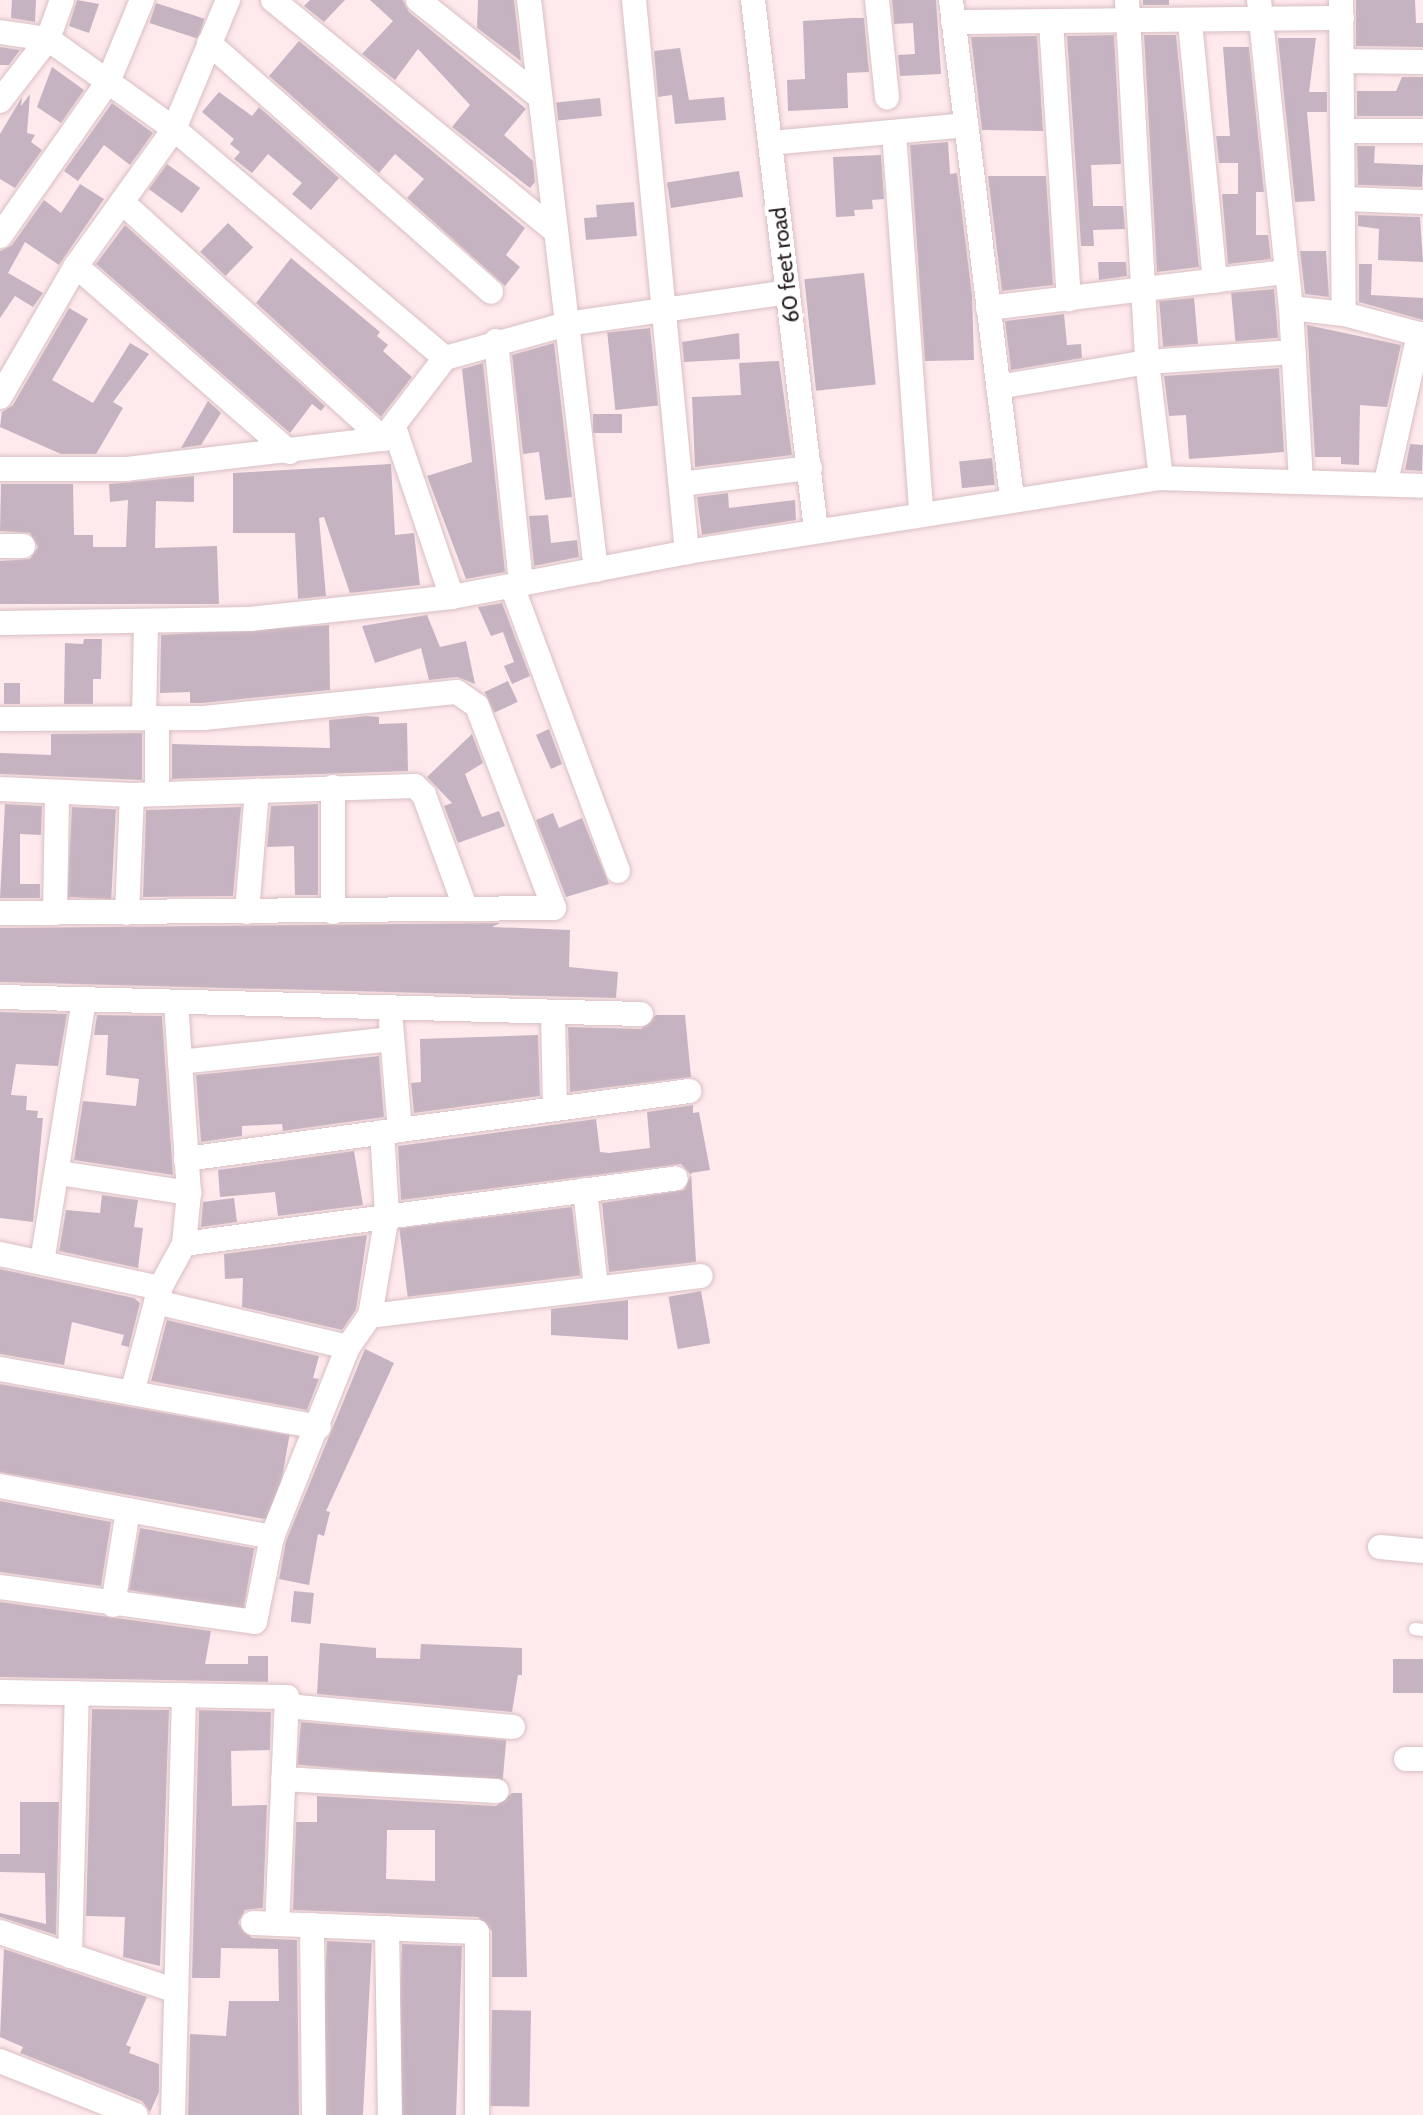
<!DOCTYPE html>
<html>
<head>
<meta charset="utf-8">
<style>
	body { margin:0 }
	#map { position:relative; width:1423px; height:2115px; overflow:hidden; background:#fee9ec; font-family:Cabin,sans-serif }
	div>[style] { position:absolute }
	[style*='--x'] { left:calc(var(--x)*1px); top:calc(var(--y)*1px); width:calc(var(--w)*1px); rotate:calc(var(--a)*1deg) }
	.building>* { inset:0; background:#c5b3c1; transform-origin:0 0 }
	.roads { filter:drop-shadow(0 0 2px #d8bfc3) drop-shadow(0 0 2px #d8bfc3) }
	.lane>* { height:12px; margin:-6px; padding:0 6px; transform-origin:6px; border-radius:6px; background:#fff }
	.street>* { height:24px; margin:-12px; padding:0 12px; transform-origin:12px; border-radius:12px; background:#fff }
	span { translate:-50% -50%; white-space:nowrap; text-align:center; line-height:1.15; -webkit-text-stroke:8px #fff; paint-order:stroke }
	.street-label { font-size:22px; color:#251c1e }
</style>
</head>
<body>
<div id="map">
	<div class="building">
		<div style="clip-path:polygon(12px 0,36px 0,35px 22px,11px 18px)"></div>
		<div style="clip-path:polygon(77px 0,99px 4px,89px 33px,69px 26px)"></div>
		<div style="clip-path:polygon(310px 0,345px 0,324px 22px,304px 6px)"></div>
		<div style="clip-path:polygon(370px 0,403px 0,409px 12px,526px 109px,504px 135px,533px 161px,535px 182px,530px 188px,452px 127px,470px 105px,418px 49px,395px 80px,362px 54px,393px 21px)"></div>
		<div style="clip-path:polygon(478px 0,514px 0,521px 61px,477px 28px)"></div>
		<div style="clip-path:polygon(892px 0,936px 0,941px 74px,900px 76px,898px 55px,915px 54px,913px 23px,894px 24px)"></div>
		<div style="left:1143px;top:0;width:26px;height:5px"></div>
		<div style="clip-path:polygon(1356px 0,1415px 0,1416px 23px,1423px 23px,1423px 47px,1356px 46px)"></div>
		<div style="left:156px;top:3px;width:51px;height:21px;rotate:18deg"></div>
		<div style="clip-path:polygon(852px 18px,864px 18px,869px 72px,847px 73px,848px 108px,788px 111px,787px 80px,805px 79px,803px 21px)"></div>
		<div style="clip-path:polygon(1114px 35px,1121px 164px,1091px 165px,1093px 206px,1123px 206px,1125px 229px,1093px 230px,1094px 246px,1081px 246px,1067px 36px)"></div>
		<div style="clip-path:polygon(1144px 35px,1176px 35px,1199px 267px,1157px 272px)"></div>
		<div style="clip-path:polygon(1037px 36px,1043px 131px,982px 130px,971px 37px)"></div>
		<div style="clip-path:polygon(1278px 38px,1316px 38px,1309px 92px,1327px 92px,1327px 112px,1307px 112px,1315px 201px,1295px 202px)"></div>
		<div style="clip-path:polygon(299px 41px,525px 228px,506px 255px,520px 267px,505px 286px,407px 198px,424px 179px,395px 154px,379px 173px,269px 76px)"></div>
		<div style="clip-path:polygon(0 47px,20px 50px,9px 65px,0 65px)"></div>
		<div style="clip-path:polygon(1223px 47px,1249px 47px,1264px 192px,1256px 192px,1256px 235px,1268px 235px,1271px 259px,1228px 264px,1222px 194px,1238px 194px,1238px 163px,1219px 163px,1216px 136px,1230px 136px)"></div>
		<div style="clip-path:polygon(680px 48px,689px 100px,724px 97px,726px 120px,675px 124px,672px 95px,658px 97px,654px 51px)"></div>
		<div style="clip-path:polygon(52px 67px,84px 90px,61px 123px,37px 107px)"></div>
		<div style="clip-path:polygon(1402px 77px,1423px 77px,1423px 116px,1357px 116px,1357px 91px,1396px 91px)"></div>
		<div style="clip-path:polygon(219px 92px,252px 116px,259px 107px,339px 178px,311px 210px,292px 194px,302px 183px,268px 154px,252px 173px,234px 159px,240px 152px,230px 144px,234px 139px,202px 112px)"></div>
		<div style="clip-path:polygon(30px 94px,27px 133px,35px 135px,31px 142px,42px 150px,15px 188px,0 179px,0 134px,22px 97px,21px 106px)"></div>
		<div style="left:600px;top:98px;width:18px;height:44px;rotate:84deg"></div>
		<div style="clip-path:polygon(112px 103px,153px 133px,130px 165px,104px 145px,78px 181px,64px 171px)"></div>
		<div style="clip-path:polygon(948px 142px,950px 174px,957px 173px,972px 295px,974px 360px,925px 361px,910px 145px)"></div>
		<div style="clip-path:polygon(1357px 146px,1375px 146px,1374px 163px,1423px 165px,1422px 187px,1358px 185px)"></div>
		<div style="clip-path:polygon(881px 155px,884px 199px,872px 200px,873px 209px,854px 210px,855px 216px,836px 217px,833px 157px)"></div>
		<div style="left:167px;top:164px;width:41px;height:31px;rotate:36deg"></div>
		<div style="left:739px;top:171px;width:26px;height:73px;rotate:81deg"></div>
		<div style="clip-path:polygon(988px 176px,1046px 176px,1053px 285px,1002px 291px)"></div>
		<div style="clip-path:polygon(80px 184px,104px 199px,59px 265px,25px 242px,8px 273px,43px 293px,33px 307px,15px 296px,0 318px,0 251px,12px 245px,44px 200px,61px 213px)"></div>
		<div style="clip-path:polygon(634px 202px,637px 236px,586px 240px,584px 218px,597px 217px,596px 205px)"></div>
		<div style="clip-path:polygon(1358px 215px,1420px 217px,1423px 262px,1378px 260px,1379px 229px,1358px 226px)"></div>
		<div style="left:228px;top:223px;width:35px;height:40px;rotate:44deg"></div>
		<div style="clip-path:polygon(125px 225px,325px 406px,321px 411px,312px 404px,290px 433px,96px 264px)"></div>
		<div style="clip-path:polygon(1300px 251px,1326px 251px,1329px 297px,1305px 294px)"></div>
		<div style="clip-path:polygon(291px 258px,380px 332px,377px 336px,388px 345px,383px 351px,412px 377px,381px 417px,256px 303px)"></div>
		<div style="clip-path:polygon(1098px 262px,1126px 262px,1127px 276px,1099px 280px)"></div>
		<div style="clip-path:polygon(1359px 264px,1372px 264px,1371px 295px,1423px 298px,1423px 320px,1359px 302px)"></div>
		<div style="left:864px;top:273px;width:112px;height:60px;rotate:84deg"></div>
		<div style="left:1274px;top:289px;width:49px;height:43px;rotate:85deg"></div>
		<div style="left:1194px;top:298px;width:46px;height:35px;rotate:85deg"></div>
		<div style="clip-path:polygon(69px 308px,88px 319px,52px 380px,93px 403px,130px 343px,149px 354px,113px 402px,123px 408px,96px 454px,61px 454px,0 427px,2px 412px,13px 405px)"></div>
		<div style="clip-path:polygon(1064px 314px,1067px 345px,1081px 344px,1082px 358px,1011px 370px,1005px 321px)"></div>
		<div style="clip-path:polygon(1307px 325px,1401px 345px,1387px 407px,1360px 405px,1359px 465px,1341px 464px,1341px 457px,1315px 457px)"></div>
		<div style="left:650px;top:328px;width:78px;height:43px;rotate:84deg"></div>
		<div style="clip-path:polygon(739px 333px,740px 359px,684px 362px,682px 342px)"></div>
		<div style="clip-path:polygon(554px 343px,572px 497px,545px 500px,539px 452px,523px 454px,512px 355px)"></div>
		<div style="clip-path:polygon(779px 361px,792px 455px,695px 467px,692px 397px,741px 395px,739px 363px)"></div>
		<div style="clip-path:polygon(483px 363px,505px 572px,466px 579px,427px 476px,472px 462px,462px 369px)"></div>
		<div style="clip-path:polygon(1279px 368px,1284px 452px,1189px 459px,1186px 415px,1169px 416px,1164px 376px)"></div>
		<div style="clip-path:polygon(208px 401px,221px 413px,201px 445px,181px 448px)"></div>
		<div style="left:593px;top:414px;width:29px;height:19px"></div>
		<div style="clip-path:polygon(1410px 444px,1423px 445px,1422px 471px,1405px 470px)"></div>
		<div style="left:992px;top:458px;width:27px;height:33px;rotate:84deg"></div>
		<div style="clip-path:polygon(391px 464px,395px 535px,414px 533px,420px 585px,350px 593px,324px 517px,319px 518px,326px 596px,298px 599px,295px 533px,233px 533px,233px 473px)"></div>
		<div style="clip-path:polygon(194px 476px,194px 502px,156px 501px,155px 548px,217px 546px,219px 604px,0 604px,0 561px,30px 559px,38px 547px,30px 533px,0 531px,1px 484px,73px 484px,74px 535px,93px 535px,93px 547px,126px 547px,128px 500px,110px 502px,109px 484px)"></div>
		<div style="clip-path:polygon(728px 493px,729px 508px,795px 500px,796px 520px,702px 535px,697px 497px)"></div>
		<div style="clip-path:polygon(548px 515px,551px 543px,577px 540px,579px 557px,534px 566px,529px 516px)"></div>
		<div style="clip-path:polygon(502px 603px,530px 676px,512px 684px,504px 666px,514px 662px,503px 632px,491px 636px,478px 607px)"></div>
		<div style="clip-path:polygon(427px 615px,440px 647px,466px 641px,475px 684px,457px 677px,429px 680px,421px 648px,375px 663px,362px 626px)"></div>
		<div style="clip-path:polygon(329px 625px,330px 690px,203px 703px,190px 703px,190px 692px,160px 693px,161px 635px)"></div>
		<div style="clip-path:polygon(84px 639px,102px 639px,101px 679px,93px 679px,93px 704px,64px 704px,65px 643px,83px 644px)"></div>
		<div style="left:508px;top:681px;width:23px;height:26px;rotate:65deg"></div>
		<div style="left:4px;top:683px;width:16px;height:21px"></div>
		<div style="clip-path:polygon(366px 716px,379px 717px,379px 724px,407px 723px,408px 771px,172px 779px,172px 744px,330px 748px,329px 720px)"></div>
		<div style="clip-path:polygon(549px 729px,562px 764px,551px 769px,536px 735px)"></div>
		<div style="clip-path:polygon(142px 733px,142px 780px,0 774px,0 753px,51px 755px,51px 734px)"></div>
		<div style="clip-path:polygon(472px 734px,483px 763px,465px 774px,482px 817px,499px 811px,505px 826px,458px 843px,444px 806px,452px 803px,427px 777px)"></div>
		<div style="clip-path:polygon(5px 804px,42px 806px,41px 835px,20px 834px,20px 884px,40px 884px,40px 898px,0 898px)"></div>
		<div style="clip-path:polygon(318px 804px,318px 895px,295px 895px,294px 846px,267px 847px,271px 806px)"></div>
		<div style="left:72px;top:807px;width:44px;height:90px;rotate:3deg"></div>
		<div style="clip-path:polygon(241px 807px,233px 896px,143px 897px,146px 810px)"></div>
		<div style="clip-path:polygon(553px 813px,559px 828px,582px 818px,609px 884px,566px 897px,536px 820px)"></div>
		<div style="clip-path:polygon(500px 923px,492px 927px,570px 930px,569px 967px,618px 972px,616px 998px,0 982px,0 928px)"></div>
		<div style="clip-path:polygon(0 1012px,67px 1014px,58px 1066px,16px 1064px,11px 1095px,27px 1096px,26px 1110px,38px 1111px,37px 1118px,43px 1118px,33px 1222px,0 1218px)"></div>
		<div style="clip-path:polygon(97px 1015px,162px 1016px,173px 1175px,74px 1160px,83px 1101px,136px 1106px,139px 1079px,106px 1075px,108px 1035px,94px 1035px)"></div>
		<div style="clip-path:polygon(656px 1015px,685px 1015px,691px 1077px,570px 1092px,568px 1027px,641px 1029px)"></div>
		<div style="clip-path:polygon(538px 1035px,540px 1096px,414px 1113px,411px 1083px,421px 1082px,420px 1039px)"></div>
		<div style="clip-path:polygon(379px 1056px,384px 1117px,283px 1131px,282px 1124px,242px 1126px,242px 1136px,201px 1142px,196px 1075px)"></div>
		<div style="clip-path:polygon(693px 1105px,693px 1113px,699px 1112px,710px 1170px,691px 1173px,696px 1262px,609px 1272px,602px 1203px,684px 1190px,691px 1175px,681px 1164px,401px 1200px,398px 1146px,596px 1119px,600px 1152px,609px 1153px,650px 1148px,647px 1112px)"></div>
		<div style="clip-path:polygon(354px 1151px,363px 1205px,278px 1216px,275px 1192px,220px 1197px,218px 1170px)"></div>
		<div style="clip-path:polygon(102px 1195px,138px 1200px,134px 1227px,143px 1228px,138px 1268px,59px 1251px,66px 1210px,100px 1213px)"></div>
		<div style="clip-path:polygon(234px 1198px,237px 1222px,201px 1227px,203px 1202px)"></div>
		<div style="left:572px;top:1207px;width:69px;height:174px;rotate:83deg"></div>
		<div style="clip-path:polygon(367px 1235px,356px 1310px,342px 1330px,242px 1307px,243px 1278px,225px 1279px,224px 1254px)"></div>
		<div style="clip-path:polygon(0 1269px,134px 1298px,140px 1303px,129px 1347px,121px 1345px,124px 1335px,72px 1322px,64px 1365px,0 1354px)"></div>
		<div style="left:701px;top:1291px;width:53px;height:33px;rotate:80deg"></div>
		<div style="clip-path:polygon(628px 1300px,628px 1340px,551px 1335px,551px 1309px)"></div>
		<div style="clip-path:polygon(167px 1320px,319px 1356px,313px 1378px,319px 1379px,307px 1410px,151px 1381px)"></div>
		<div style="clip-path:polygon(365px 1349px,394px 1363px,326px 1511px,330px 1512px,324px 1536px,318px 1534px,309px 1585px,279px 1579px,286px 1541px)"></div>
		<div style="left:0;top:1384px;width:294px;height:87px;rotate:10deg"></div>
		<div style="clip-path:polygon(0 1501px,111px 1522px,101px 1586px,0 1572px)"></div>
		<div style="left:140px;top:1528px;width:116px;height:63px;rotate:10deg"></div>
		<div style="left:294px;top:1591px;width:20px;height:31px;rotate:6deg"></div>
		<div style="clip-path:polygon(0 1602px,211px 1631px,205px 1664px,248px 1664px,248px 1656px,268px 1656px,268px 1682px,0 1677px)"></div>
		<div style="clip-path:polygon(320px 1643px,376px 1648px,376px 1658px,420px 1659px,421px 1644px,522px 1648px,522px 1675px,518px 1675px,512px 1712px,317px 1694px)"></div>
		<div style="left:1423px;top:1659px;width:34px;height:30px;rotate:90deg"></div>
		<div style="clip-path:polygon(92px 1709px,169px 1710px,160px 1966px,123px 1957px,125px 1917px,86px 1916px)"></div>
		<div style="clip-path:polygon(199px 1710px,271px 1712px,270px 1750px,231px 1751px,232px 1806px,267px 1805px,263px 1908px,245px 1910px,238px 1923px,252px 1938px,297px 1940px,299px 2115px,188px 2115px,190px 2034px,226px 2036px,229px 2001px,279px 2001px,278px 1949px,221px 1948px,220px 1978px,192px 1978px)"></div>
		<div style="left:301px;top:1722px;width:206px;height:43px;rotate:5deg"></div>
		<div style="clip-path:polygon(evenodd,512px 1793px,522px 1793px,527px 1977px,492px 1977px,492px 1931px,478px 1917px,293px 1910px,296px 1822px,317px 1822px,317px 1796px,496px 1806px,512px 1793px,387px 1830px,435px 1830px,435px 1881px,386px 1879px,387px 1830px)"></div>
		<div style="clip-path:polygon(20px 1802px,59px 1802px,56px 1935px,0 1917px,0 1913px,46px 1924px,45px 1873px,0 1872px,0 1854px,20px 1854px)"></div>
		<div style="left:327px;top:1941px;width:45px;height:174px;rotate:3deg"></div>
		<div style="left:402px;top:1944px;width:60px;height:171px;rotate:2deg"></div>
		<div style="clip-path:polygon(4px 1949px,147px 1997px,126px 2045px,131px 2047px,129px 2053px,159px 2064px,159px 2092px,150px 2112px,142px 2101px,20px 2053px,23px 2047px,0 2037px)"></div>
		<div style="left:492px;top:2010px;width:39px;height:96px;rotate:1deg"></div>
	</div>
	<div class="roads">
		<div class="lane">
			<div style="--x:1415;--y:1629;--w:8;--a:7"></div>
		</div>
		<div class="street">
			<div style="--x:273;--y:0;--w:365;--a:39.3"></div>
			<div style="--x:418;--y:0;--w:156;--a:38.5"></div>
			<div style="--x:529;--y:0;--w:574;--a:83.3"></div>
			<div style="--x:634;--y:0;--w:555;--a:84.52"></div>
			<div style="--x:753;--y:0;--w:534;--a:83.22"></div>
			<div style="--x:877;--y:0;--w:98;--a:84.1"></div>
			<div style="--x:951;--y:0;--w:502;--a:83.02"></div>
			<div style="--x:1127;--y:0;--w:363;--a:86.8"></div>
			<div style="--x:1147;--y:362;--w:117;--a:83.1"></div>
			<div style="--x:1259;--y:0;--w:310;--a:84.1"></div>
			<div style="--x:1291;--y:308;--w:172;--a:86.7"></div>
			<div style="--x:1341;--y:0;--w:314;--a:89.5"></div>
			<div style="--x:1344;--y:314;--w:78;--a:14.9"></div>
			<div style="--x:953;--y:22;--w:389;--a:-0.6"></div>
			<div style="--x:1051;--y:22;--w:278;--a:86.3"></div>
			<div style="--x:1190;--y:22;--w:260;--a:84.5"></div>
			<div style="--x:0;--y:32;--w:49;--a:8.3"></div>
			<div style="--x:48;--y:39;--w:155;--a:35.5"></div>
			<div style="--x:174;--y:129;--w:355;--a:40.2"></div>
			<div style="--x:209;--y:43;--w:376;--a:41.4"></div>
			<div style="--x:1343;--y:61;--w:80;--a:0.7"></div>
			<div style="--x:0;--y:101;--w:78;--a:-52.3"></div>
			<div style="--x:48;--y:39;--w:41;--a:-70.3"></div>
			<div style="--x:1343;--y:131;--w:80;--a:0"></div>
			<div style="--x:894;--y:132;--w:382;--a:85.9"></div>
			<div style="--x:770;--y:143;--w:197;--a:-5.2"></div>
			<div style="--x:1344;--y:199;--w:79;--a:2.2"></div>
			<div style="--x:122;--y:202;--w:353;--a:42.2"></div>
			<div style="--x:0;--y:236;--w:188;--a:-55"></div>
			<div style="--x:108;--y:82;--w:89;--a:-67.5"></div>
			<div style="--x:76;--y:266;--w:283;--a:41.1"></div>
			<div style="--x:988;--y:308;--w:300;--a:-6.9"></div>
			<div style="--x:1291;--y:308;--w:53;--a:6.5"></div>
			<div style="--x:496;--y:341;--w:245;--a:84.1"></div>
			<div style="--x:998;--y:387;--w:151;--a:-9.5"></div>
			<div style="--x:1147;--y:362;--w:147;--a:-3.9"></div>
			<div style="--x:0;--y:397;--w:151;--a:-59.9"></div>
			<div style="--x:76;--y:266;--w:168;--a:-54.4"></div>
			<div style="--x:174;--y:129;--w:140;--a:-67.3"></div>
			<div style="--x:395;--y:430;--w:176;--a:71.2"></div>
			<div style="--x:0;--y:469;--w:126;--a:0"></div>
			<div style="--x:126;--y:469;--w:259;--a:-6.7"></div>
			<div style="--x:383;--y:439;--w:102;--a:-52.6"></div>
			<div style="--x:445;--y:358;--w:127;--a:-15.6"></div>
			<div style="--x:567;--y:324;--w:223;--a:-8.2"></div>
			<div style="--x:1386;--y:482;--w:152;--a:-77.4"></div>
			<div style="--x:1419;--y:334;--w:4;--a:27"></div>
			<div style="--x:681;--y:484;--w:130;--a:-7.1"></div>
			<div style="--x:0;--y:546;--w:23;--a:0"></div>
			<div style="--x:512;--y:586;--w:304;--a:69.6"></div>
			<div style="--x:0;--y:623;--w:250;--a:-0.9"></div>
			<div style="--x:250;--y:619;--w:203;--a:-6.2"></div>
			<div style="--x:452;--y:597;--w:239;--a:-10.8"></div>
			<div style="--x:687;--y:552;--w:480;--a:-8.9"></div>
			<div style="--x:1161;--y:478;--w:262;--a:1.7"></div>
			<div style="--x:144;--y:718;--w:97;--a:-88.8"></div>
			<div style="--x:157;--y:718;--w:75;--a:90"></div>
			<div style="--x:0;--y:719;--w:204;--a:-0.3"></div>
			<div style="--x:204;--y:718;--w:254;--a:-5.9"></div>
			<div style="--x:457;--y:692;--w:24;--a:35"></div>
			<div style="--x:477;--y:706;--w:216;--a:69.1"></div>
			<div style="--x:554;--y:908;--w:554;--a:179.48"></div>
			<div style="--x:0;--y:789;--w:132;--a:2.6"></div>
			<div style="--x:132;--y:795;--w:283;--a:-1.8"></div>
			<div style="--x:415;--y:786;--w:13;--a:45"></div>
			<div style="--x:424;--y:795;--w:121;--a:69.8"></div>
			<div style="--x:247;--y:912;--w:122;--a:-85.3"></div>
			<div style="--x:333;--y:912;--w:125;--a:-90"></div>
			<div style="--x:55;--y:913;--w:120;--a:-89"></div>
			<div style="--x:127;--y:913;--w:118;--a:-87.6"></div>
			<div style="--x:0;--y:997;--w:641;--a:1.52"></div>
			<div style="--x:553;--y:1014;--w:95;--a:88.8"></div>
			<div style="--x:391;--y:1023;--w:107;--a:85.2"></div>
			<div style="--x:180;--y:1062;--w:213;--a:-6.2"></div>
			<div style="--x:186;--y:1159;--w:508;--a:-7.7"></div>
			<div style="--x:59;--y:1173;--w:132;--a:8.7"></div>
			<div style="--x:585;--y:1190;--w:98;--a:83.5"></div>
			<div style="--x:184;--y:1244;--w:496;--a:-7.6"></div>
			<div style="--x:0;--y:1254;--w:164;--a:12"></div>
			<div style="--x:42;--y:1262;--w:265;--a:-80.9"></div>
			<div style="--x:156;--y:1302;--w:197;--a:13.2"></div>
			<div style="--x:370;--y:1316;--w:333;--a:-6.9"></div>
			<div style="--x:0;--y:1369;--w:324;--a:10.3"></div>
			<div style="--x:132;--y:1393;--w:109;--a:-75.1"></div>
			<div style="--x:160;--y:1288;--w:50;--a:-61.4"></div>
			<div style="--x:184;--y:1244;--w:51;--a:-84.4"></div>
			<div style="--x:189;--y:1193;--w:190;--a:-93.9"></div>
			<div style="--x:0;--y:1486;--w:277;--a:10.6"></div>
			<div style="--x:1380;--y:1547;--w:43;--a:5.3"></div>
			<div style="--x:0;--y:1587;--w:257;--a:7.8"></div>
			<div style="--x:255;--y:1622;--w:87;--a:-78.7"></div>
			<div style="--x:272;--y:1537;--w:205;--a:-68.2"></div>
			<div style="--x:348;--y:1347;--w:38;--a:-55"></div>
			<div style="--x:370;--y:1316;--w:102;--a:-80.4"></div>
			<div style="--x:387;--y:1215;--w:83;--a:-93.4"></div>
			<div style="--x:113;--y:1605;--w:96;--a:-81"></div>
			<div style="--x:0;--y:1692;--w:287;--a:1"></div>
			<div style="--x:287;--y:1697;--w:227;--a:92.5"></div>
			<div style="--x:287;--y:1706;--w:227;--a:5.3"></div>
			<div style="--x:1406;--y:1759;--w:17;--a:0"></div>
			<div style="--x:283;--y:1779;--w:214;--a:3.2"></div>
			<div style="--x:253;--y:1923;--w:224;--a:2.3"></div>
			<div style="--x:477;--y:1932;--w:183;--a:90"></div>
			<div style="--x:312;--y:1925;--w:190;--a:89.4"></div>
			<div style="--x:387;--y:1928;--w:187;--a:89.1"></div>
			<div style="--x:0;--y:1932;--w:186;--a:18.5"></div>
			<div style="--x:70;--y:1956;--w:263;--a:-88.5"></div>
			<div style="--x:0;--y:2061;--w:146;--a:21.7"></div>
			<div style="--x:173;--y:2115;--w:420;--a:-88.5"></div>
		</div>
	</div>
	<div class="street-label">
		<span style="left:785px;top:265px;rotate:-97deg">60 feet road</span>
	</div>
</div>
</body>
</html>
